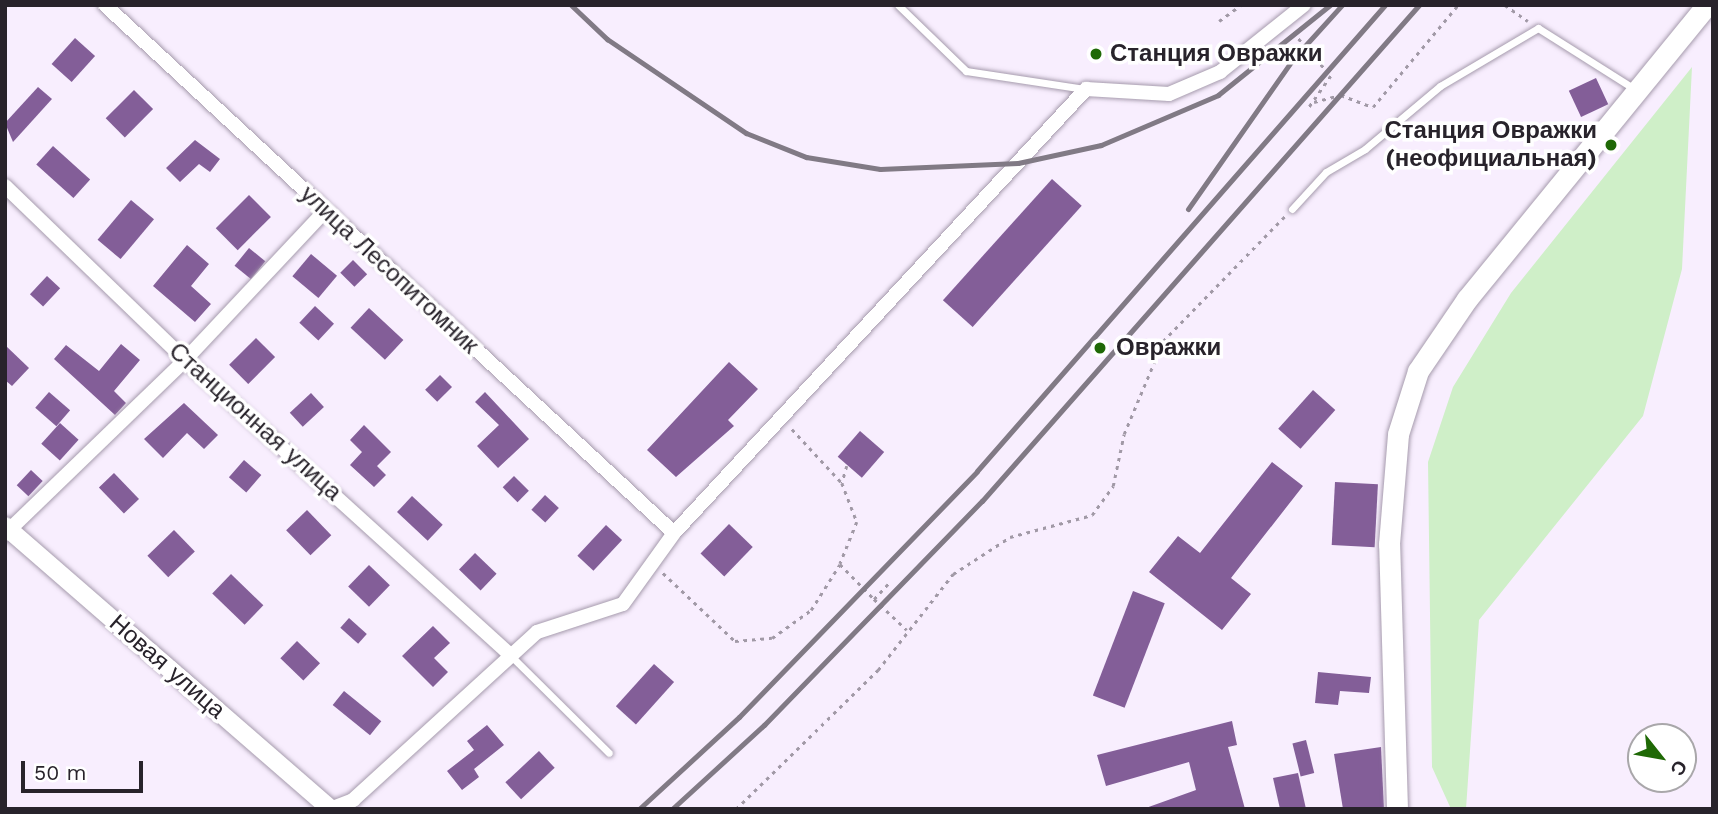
<!DOCTYPE html>
<html>
<head>
<meta charset="utf-8">
<style>
	body { margin:0 }
	#map { position:relative; width:1718px; height:814px; overflow:hidden; background:#f8eefe; font-family:"Work Sans",sans-serif }
	div>[style] { position:absolute }
	[style*='--x'] { left:calc(var(--x)*1px); top:calc(var(--y)*1px); width:calc(var(--w)*1px); rotate:calc(var(--a)*1deg) }
	.green>* { inset:0; background:#cfefc8 }
	.building>* { inset:0; background:#835e98; transform-origin:0 0 }
	.path>* { height:2.5px; margin-top:-1.25px; transform-origin:0; background:repeating-linear-gradient(90deg,#a199a6 0 3.5px,transparent 0 8.5px) }
	.roads { filter:drop-shadow(0 0 2px #a69bad) drop-shadow(0 0 2px #a69bad) }
	.service>* { height:7px; margin:-3.5px; padding:0 3.5px; transform-origin:3.5px; border-radius:3.5px; background:#fff }
	.minor>* { height:14px; margin:-7px; padding:0 7px; transform-origin:7px; border-radius:7px; background:#fff }
	.tertiary>* { height:18px; margin:-9px; padding:0 9px; transform-origin:9px; border-radius:9px; background:#fff }
	.secondary>* { height:21px; margin:-10.5px; padding:0 10.5px; transform-origin:10.5px; border-radius:10.5px; background:#fff }
	.rail>* { height:5px; margin:-2.5px; padding:0 2.5px; transform-origin:2.5px; border-radius:2.5px; background:#817a85 }
	.dots>* { width:19px; height:19px; translate:-50% -50%; box-sizing:border-box; border:4px solid #fff; border-radius:50% }
	span { translate:-50% -50%; white-space:nowrap; text-align:center; line-height:1.15; -webkit-text-stroke:7px #fff; paint-order:stroke }
	.poi-label { font-size:24px; color:#28232b; font-weight:700 }
	.left { translate:0 -50%; text-align:left }
	.right { translate:-100% -50%; text-align:right }
	.street-label { font-size:24px; color:#28232b }
	.frame { position:absolute; inset:0; border:7px solid #28232b; pointer-events:none }
	.north { position:absolute; left:1627px; top:723px; width:70px; height:70px; box-sizing:border-box; background:#fff; border:2px solid #a9a7aa; border-radius:50%; rotate:121deg; font-size:19px; font-weight:700; line-height:28px; text-align:center; color:#28232b }
	.north::after { content:''; display:block; margin:auto; width:24px; height:32px; background:#1f6906; clip-path:polygon(50% 0,100% 100%,50% 72%,0 100%) }
	.scale { position:absolute; left:21px; top:761px; width:122px; height:32px; box-sizing:border-box; border:4px solid #28232b; border-top:0; padding-left:9px; font-size:21px; line-height:24px; white-space:nowrap; color:#28232b; -webkit-text-stroke:5px #fff; paint-order:stroke }
</style>
</head>
<body>
<div id="map">
	<div class="green">
		<div style="clip-path:polygon(1692px 67px,1682px 269px,1643px 416px,1479px 620px,1466px 809px,1451px 809px,1432px 767px,1428px 462px,1453px 387px,1511px 293px)"></div>
	</div>
	<div class="building">
		<div style="left:75px;top:38px;width:27px;height:35px;rotate:42deg"></div>
		<div style="left:1596px;top:78px;width:29px;height:30px;rotate:65deg"></div>
		<div style="clip-path:polygon(38px 87px,52px 99px,13px 142px,5px 123px)"></div>
		<div style="left:134px;top:90px;width:27px;height:40px;rotate:45deg"></div>
		<div style="clip-path:polygon(195px 140px,220px 159px,210px 172px,199px 164px,180px 182px,166px 168px)"></div>
		<div style="left:53px;top:146px;width:50px;height:25px;rotate:42deg"></div>
		<div style="left:1052px;top:179px;width:40px;height:163px;rotate:42deg"></div>
		<div style="left:249px;top:195px;width:31px;height:47px;rotate:45deg"></div>
		<div style="left:131px;top:200px;width:30px;height:52px;rotate:40deg"></div>
		<div style="clip-path:polygon(187px 245px,209px 264px,191px 286px,211px 304px,195px 322px,153px 286px)"></div>
		<div style="left:249px;top:248px;width:21px;height:23px;rotate:39deg"></div>
		<div style="left:311px;top:254px;width:34px;height:29px;rotate:40deg"></div>
		<div style="left:353px;top:260px;width:20px;height:18px;rotate:45deg"></div>
		<div style="left:47px;top:276px;width:18px;height:25px;rotate:43deg"></div>
		<div style="left:315px;top:306px;width:26px;height:23px;rotate:43deg"></div>
		<div style="left:369px;top:308px;width:47px;height:27px;rotate:43deg"></div>
		<div style="left:256px;top:338px;width:27px;height:38px;rotate:45deg"></div>
		<div style="clip-path:polygon(121px 344px,140px 360px,114px 391px,126px 403px,115px 415px,54px 359px,66px 345px,99px 371px)"></div>
		<div style="clip-path:polygon(5px 345px,29px 368px,12px 386px,5px 380px)"></div>
		<div style="clip-path:polygon(729px 362px,758px 389px,728px 420px,734px 426px,676px 477px,647px 450px)"></div>
		<div style="left:440px;top:375px;width:17px;height:21px;rotate:45deg"></div>
		<div style="left:1313px;top:390px;width:30px;height:52px;rotate:42deg"></div>
		<div style="left:49px;top:392px;width:28px;height:21px;rotate:41deg"></div>
		<div style="clip-path:polygon(485px 392px,529px 439px,498px 468px,477px 446px,499px 425px,475px 402px)"></div>
		<div style="left:311px;top:393px;width:19px;height:29px;rotate:47deg"></div>
		<div style="clip-path:polygon(184px 403px,218px 435px,204px 449px,187px 433px,163px 458px,144px 439px)"></div>
		<div style="left:60px;top:423px;width:25px;height:28px;rotate:42deg"></div>
		<div style="clip-path:polygon(364px 425px,391px 452px,377px 466px,386px 475px,374px 487px,350px 465px,362px 452px,350px 440px)"></div>
		<div style="left:860px;top:431px;width:32px;height:34px;rotate:41deg"></div>
		<div style="left:244px;top:460px;width:23px;height:23px;rotate:41deg"></div>
		<div style="clip-path:polygon(1272px 462px,1303px 486px,1231px 578px,1251px 594px,1222px 630px,1149px 572px,1178px 536px,1200px 553px)"></div>
		<div style="left:31px;top:470px;width:16px;height:21px;rotate:43deg"></div>
		<div style="left:114px;top:473px;width:36px;height:21px;rotate:46deg"></div>
		<div style="left:514px;top:476px;width:21px;height:16px;rotate:45deg"></div>
		<div style="left:1335px;top:482px;width:43px;height:63px;rotate:3deg"></div>
		<div style="left:545px;top:495px;width:19px;height:20px;rotate:43deg"></div>
		<div style="left:412px;top:496px;width:42px;height:22px;rotate:43deg"></div>
		<div style="left:307px;top:510px;width:35px;height:29px;rotate:46deg"></div>
		<div style="left:729px;top:524px;width:33px;height:41px;rotate:44deg"></div>
		<div style="left:606px;top:525px;width:22px;height:42px;rotate:43deg"></div>
		<div style="left:174px;top:530px;width:30px;height:37px;rotate:46deg"></div>
		<div style="left:475px;top:553px;width:30px;height:23px;rotate:44deg"></div>
		<div style="left:369px;top:565px;width:29px;height:30px;rotate:44deg"></div>
		<div style="left:231px;top:574px;width:45px;height:27px;rotate:44deg"></div>
		<div style="left:1133px;top:591px;width:34px;height:112px;rotate:21deg"></div>
		<div style="left:349px;top:618px;width:24px;height:13px;rotate:42deg"></div>
		<div style="clip-path:polygon(433px 626px,450px 643px,434px 658px,448px 672px,433px 687px,402px 656px)"></div>
		<div style="left:297px;top:641px;width:32px;height:24px;rotate:44deg"></div>
		<div style="left:654px;top:664px;width:27px;height:57px;rotate:42deg"></div>
		<div style="clip-path:polygon(1318px 672px,1371px 677px,1369px 693px,1340px 691px,1338px 705px,1315px 703px)"></div>
		<div style="left:344px;top:691px;width:48px;height:18px;rotate:39deg"></div>
		<div style="clip-path:polygon(1232px 721px,1237px 745px,1228px 747px,1245px 809px,1143px 809px,1196px 790px,1189px 762px,1106px 786px,1097px 755px)"></div>
		<div style="clip-path:polygon(487px 725px,504px 745px,474px 769px,479px 777px,462px 790px,447px 771px,474px 750px,467px 741px)"></div>
		<div style="left:1306px;top:740px;width:34px;height:14px;rotate:76deg"></div>
		<div style="clip-path:polygon(1381px 747px,1384px 809px,1343px 809px,1334px 754px)"></div>
		<div style="left:539px;top:751px;width:23px;height:46px;rotate:47deg"></div>
		<div style="clip-path:polygon(1298px 773px,1306px 809px,1280px 809px,1273px 778px)"></div>
	</div>
	<div class="path">
		<div style="--x:1505;--y:5;--w:28;--a:35"></div>
		<div style="--x:1219;--y:21;--w:27;--a:-36"></div>
		<div style="--x:1293;--y:32;--w:58;--a:49.2"></div>
		<div style="--x:1331;--y:76;--w:39;--a:125"></div>
		<div style="--x:1314;--y:102;--w:28;--a:-15"></div>
		<div style="--x:1341;--y:95;--w:34;--a:21"></div>
		<div style="--x:1373;--y:107;--w:133;--a:-50.2"></div>
		<div style="--x:792;--y:429;--w:74;--a:47.2"></div>
		<div style="--x:847;--y:466;--w:18;--a:106"></div>
		<div style="--x:842;--y:483;--w:42;--a:69"></div>
		<div style="--x:857;--y:522;--w:45;--a:112"></div>
		<div style="--x:840;--y:564;--w:49;--a:45.8"></div>
		<div style="--x:874;--y:599;--w:21;--a:-47"></div>
		<div style="--x:663;--y:573;--w:99;--a:43.4"></div>
		<div style="--x:735;--y:641;--w:37;--a:-5"></div>
		<div style="--x:772;--y:638;--w:48;--a:-35.7"></div>
		<div style="--x:811;--y:610;--w:54;--a:-57.8"></div>
		<div style="--x:874;--y:599;--w:45;--a:43.2"></div>
		<div style="--x:736;--y:809;--w:199;--a:-44.4"></div>
		<div style="--x:878;--y:670;--w:122;--a:-52"></div>
		<div style="--x:953;--y:574;--w:68;--a:-33"></div>
		<div style="--x:1010;--y:537;--w:85;--a:-15"></div>
		<div style="--x:1092;--y:515;--w:36;--a:-54"></div>
		<div style="--x:1113;--y:486;--w:53;--a:-78.1"></div>
		<div style="--x:1124;--y:434;--w:101;--a:-67.2"></div>
		<div style="--x:1163;--y:341;--w:175;--a:-45.7"></div>
	</div>
	<div class="roads">
		<div class="service">
			<div style="--x:898;--y:5;--w:95;--a:44.1"></div>
			<div style="--x:966;--y:71;--w:120;--a:8.6"></div>
			<div style="--x:1292;--y:209;--w:50;--a:-47.4"></div>
			<div style="--x:1326;--y:172;--w:45;--a:-30.5"></div>
			<div style="--x:1365;--y:149;--w:98;--a:-40"></div>
			<div style="--x:1440;--y:86;--w:114;--a:-30.6"></div>
			<div style="--x:1538;--y:28;--w:116;--a:32.3"></div>
			<div style="--x:510;--y:655;--w:139;--a:44.7"></div>
		</div>
		<div class="minor">
			<div style="--x:105;--y:5;--w:776;--a:42.86"></div>
			<div style="--x:5;--y:186;--w:250;--a:44"></div>
			<div style="--x:185;--y:360;--w:438;--a:42.2"></div>
			<div style="--x:5;--y:534;--w:250;--a:-44"></div>
			<div style="--x:185;--y:360;--w:204;--a:-46.8"></div>
			<div style="--x:330;--y:809;--w:25;--a:-21"></div>
			<div style="--x:353;--y:800;--w:249;--a:-42.4"></div>
			<div style="--x:537;--y:632;--w:90;--a:-18"></div>
			<div style="--x:623;--y:604;--w:87;--a:-54.3"></div>
			<div style="--x:674;--y:533;--w:606;--a:-47.14"></div>
			<div style="--x:1086;--y:89;--w:83;--a:3.4"></div>
			<div style="--x:1169;--y:94;--w:56;--a:-23.3"></div>
			<div style="--x:1220;--y:72;--w:107;--a:-38.6"></div>
		</div>
		<div class="tertiary">
			<div style="--x:5;--y:526;--w:431;--a:41"></div>
		</div>
		<div class="secondary">
			<div style="--x:1397;--y:809;--w:265;--a:-91.7"></div>
			<div style="--x:1389;--y:544;--w:110;--a:-85.3"></div>
			<div style="--x:1398;--y:434;--w:66;--a:-72.4"></div>
			<div style="--x:1418;--y:371;--w:87;--a:-55.8"></div>
			<div style="--x:1467;--y:299;--w:380;--a:-50.8"></div>
		</div>
	</div>
	<div class="rail">
		<div style="--x:571;--y:5;--w:50;--a:43.4"></div>
		<div style="--x:607;--y:39;--w:168;--a:34.1"></div>
		<div style="--x:746;--y:133;--w:65;--a:21.8"></div>
		<div style="--x:806;--y:157;--w:75;--a:9.2"></div>
		<div style="--x:880;--y:169;--w:138;--a:-2.5"></div>
		<div style="--x:1018;--y:163;--w:85;--a:-12.2"></div>
		<div style="--x:1101;--y:145;--w:127;--a:-23.1"></div>
		<div style="--x:1218;--y:95;--w:144;--a:-38.8"></div>
		<div style="--x:1188;--y:209;--w:183;--a:-55"></div>
		<div style="--x:1293;--y:59;--w:73;--a:-47.8"></div>
		<div style="--x:639;--y:809;--w:136;--a:-42.6"></div>
		<div style="--x:739;--y:717;--w:342;--a:-45.9"></div>
		<div style="--x:977;--y:471;--w:619;--a:-48.8"></div>
		<div style="--x:672;--y:809;--w:125;--a:-42.4"></div>
		<div style="--x:764;--y:725;--w:313;--a:-45.8"></div>
		<div style="--x:982;--y:501;--w:661;--a:-48.62"></div>
	</div>
	<div class="dots">
		<div style="left:1096px;top:54px;background:#1f6906"></div>
		<div style="left:1611px;top:145px;background:#1f6906"></div>
		<div style="left:1100px;top:348px;background:#1f6906"></div>
	</div>
	<div class="poi-label">
		<span class="left" style="left:1110px;top:54px">Станция Овражки</span>
		<span class="right" style="left:1597px;top:145px">Станция Овражки<br>(неофициальная)</span>
		<span class="left" style="left:1116px;top:348px">Овражки</span>
	</div>
	<div class="street-label">
		<span style="left:389px;top:270px;rotate:43deg">улица Лесопитомник</span>
		<span style="left:255px;top:422px;rotate:42deg">Станционная улица</span>
		<span style="left:167px;top:667px;rotate:41deg">Новая улица</span>
	</div>
	<div class="frame"></div>
	<div class="north">С</div>
	<div class="scale">50 m</div>
</div>
</body>
</html>
